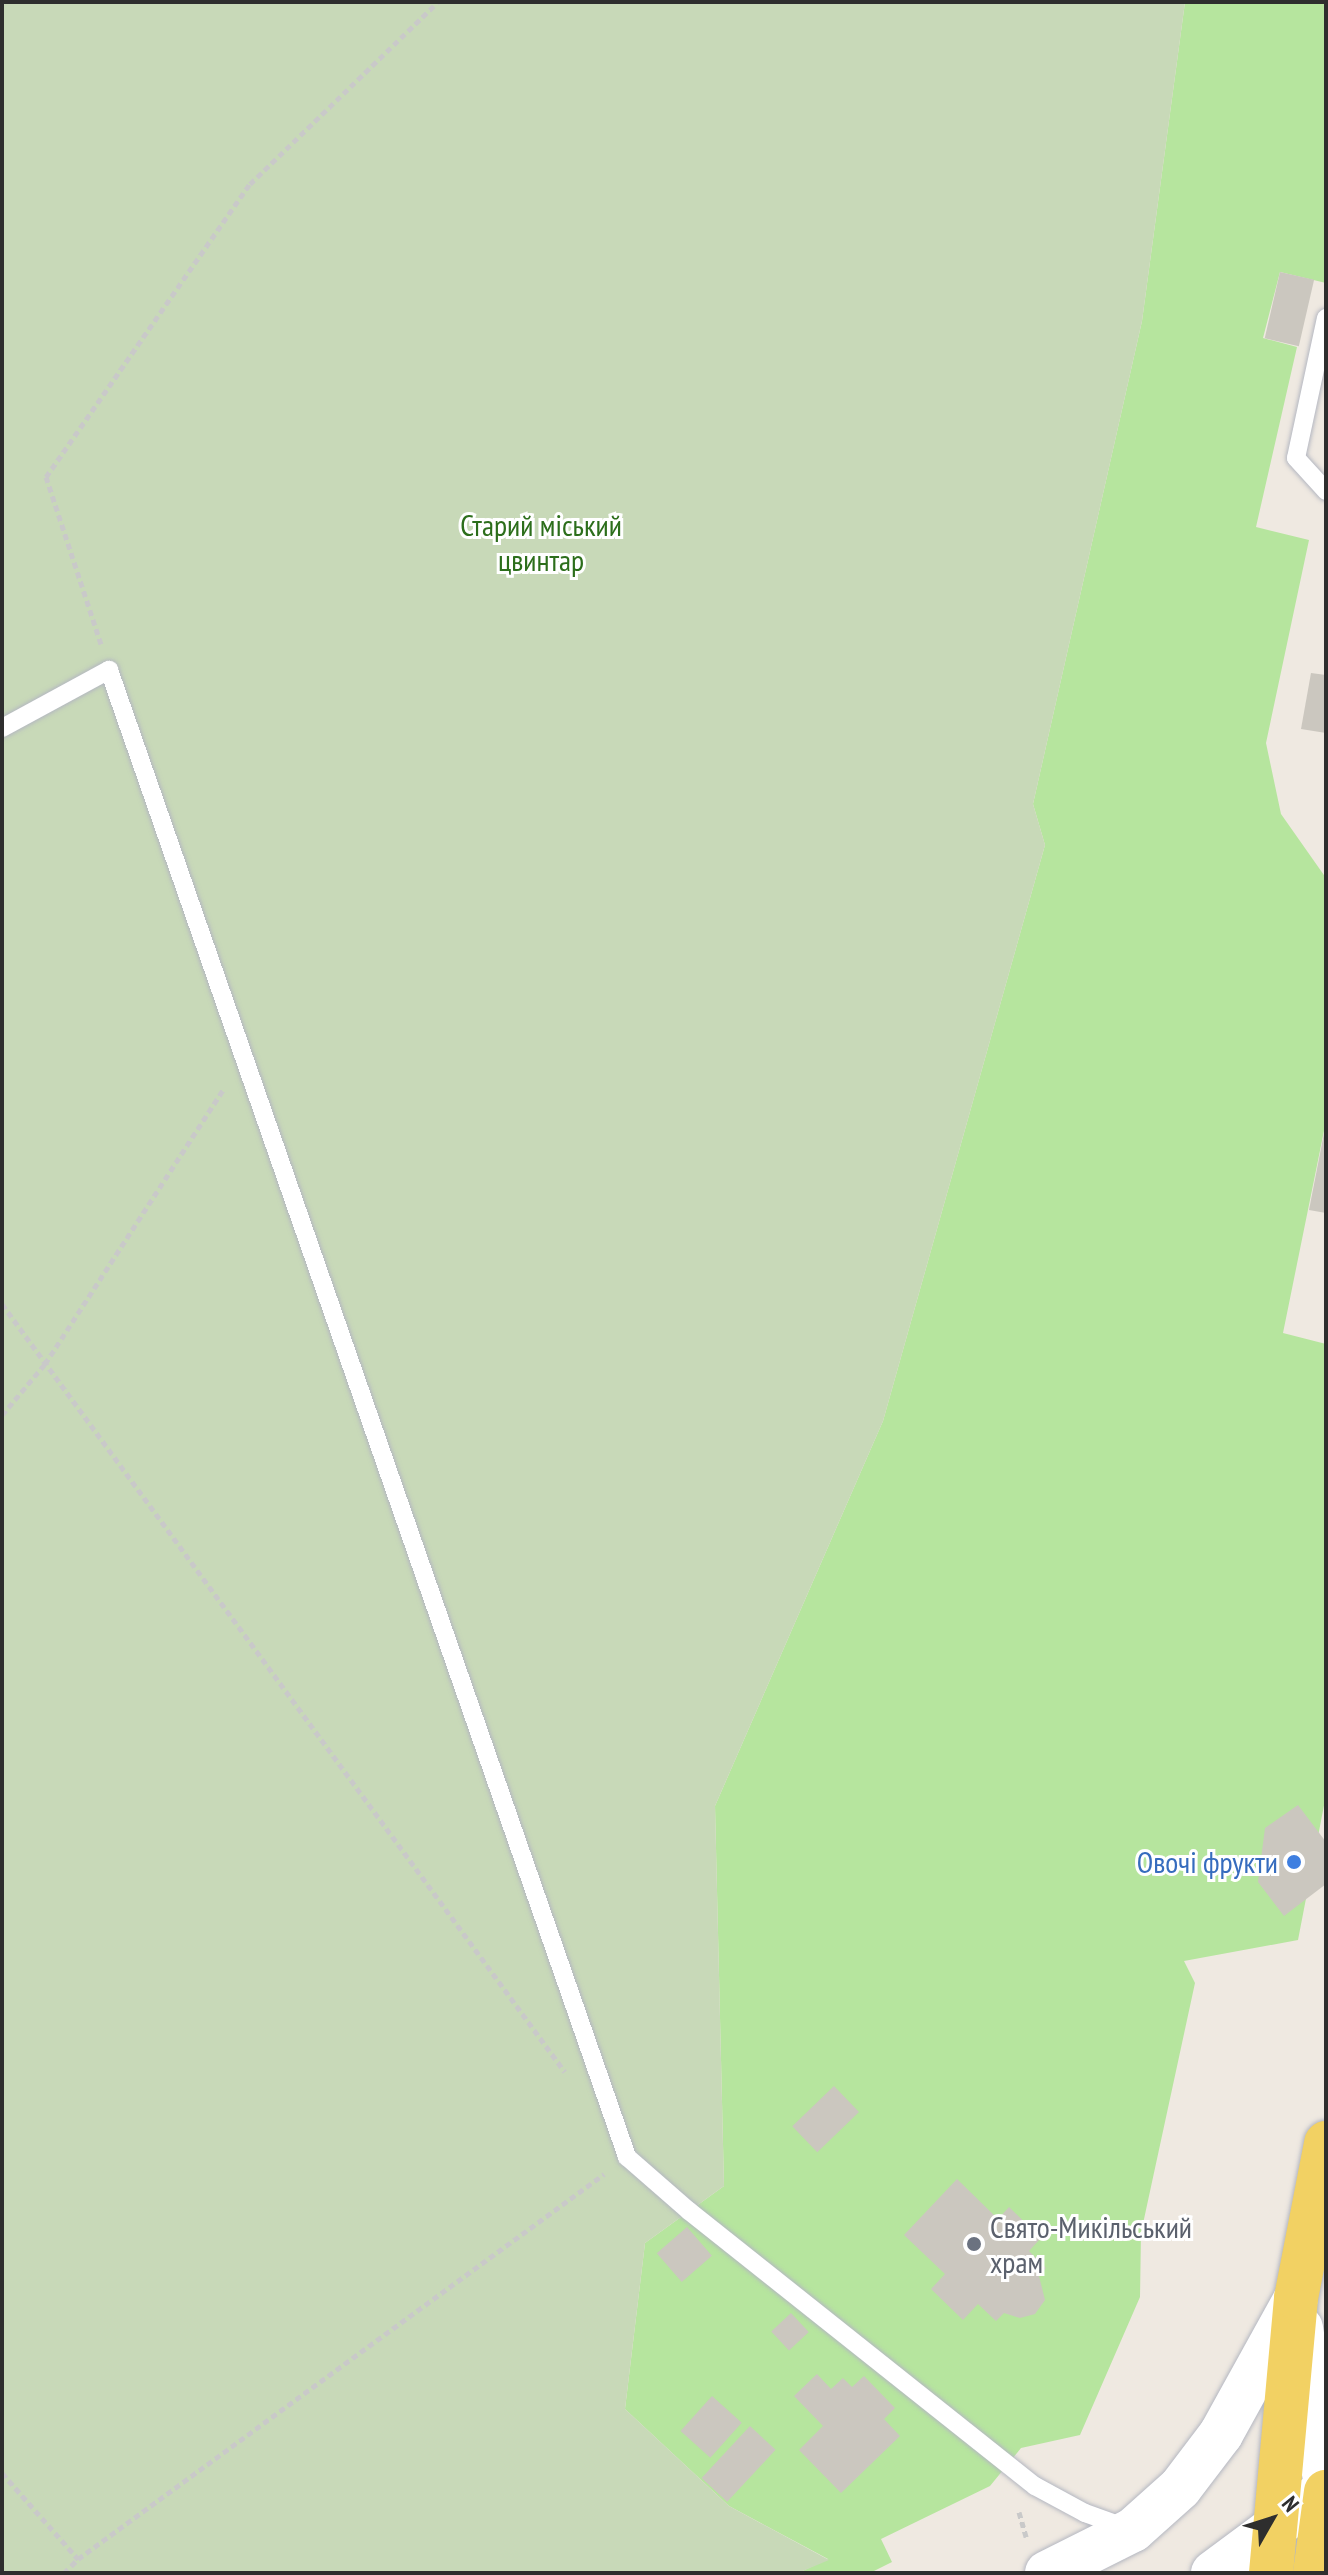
<!DOCTYPE html>
<html>
<head>
<meta charset="utf-8">
<style>
	body { margin:0 }
	#map { position:relative; width:1328px; height:2575px; overflow:hidden; background:#efe9e1; font-family:"PT Sans Narrow",sans-serif }
	div>[style] { position:absolute }
	[style*='--x'] { left:calc(var(--x)*1px); top:calc(var(--y)*1px); width:calc(var(--w)*1px); rotate:calc(var(--a)*1deg) }
	.green>* { inset:0; background:#b6e59e }
	.cemetery>* { inset:0; background:#c8d9b8 }
	.building>* { inset:0; background:#cbc7bf; transform-origin:0 0 }
	.path>* { height:5px; margin-top:-2.5px; transform-origin:0; background:repeating-linear-gradient(90deg,#c9c9c9 0 6px,transparent 0 10px) }
	.roads { filter:drop-shadow(0 0 2px #b4b7c1) drop-shadow(0 0 2px #b4b7c1) }
	.service>* { height:18px; margin:-9px; padding:0 9px; transform-origin:9px; border-radius:9px; background:#fff }
	.secondary>* { height:44px; margin:-22px; padding:0 22px; transform-origin:22px; border-radius:22px; background:#fff }
	.primary>* { height:44px; margin:-22px; padding:0 22px; transform-origin:22px; border-radius:22px; background:#f2d163 }
	.dots>* { width:22px; height:22px; translate:-50% -50%; box-sizing:border-box; border:4px solid #fff; border-radius:50% }
	span { translate:-50% -50%; white-space:nowrap; text-align:center; line-height:1.15; -webkit-text-stroke:6px #fff; paint-order:stroke }
	.park-label { font-size:30px; color:#2c6e1b }
	.shop-label { font-size:30px; color:#366cbe }
	.right { translate:-100% -50%; text-align:right }
	.worship-label { font-size:30px; color:#5b616d }
	.left { translate:0 -50%; text-align:left }
	.frame { position:absolute; inset:0; border:4px solid #2e2e2e; pointer-events:none }
	.north { position:absolute; left:1232px; top:2479px; width:80px; height:80px; -webkit-text-stroke:6px #fff; paint-order:stroke; rotate:51deg; font-size:22px; font-weight:700; line-height:32px; text-align:center; color:#2e2e2e }
	.north::after { content:''; display:block; margin:auto; width:28px; height:36px; background:#2e2e2e; clip-path:polygon(50% 0,100% 100%,50% 72%,0 100%) }
</style>
</head>
<body>
<div id="map">
	<div class="green">
		<div style="clip-path:polygon(1185px 2px,1326px 2px,1326px 283px,1280px 272px,1263px 338px,1297px 347px,1256px 527px,1309px 540px,1266px 743px,1281px 814px,1326px 878px,1326px 1121px,1283px 1333px,1326px 1344px,1326px 1795px,1298px 1940px,1184px 1961px,1195px 1983px,1141px 2233px,1140px 2297px,1080px 2435px,1021px 2448px,990px 2486px,881px 2539px,892px 2562px,870px 2573px,798px 2573px,828px 2559px,729px 2506px,625px 2409px,645px 2243px,724px 2186px,715px 1806px,883px 1421px,1045px 845px,1033px 804px,1142px 321px)"></div>
	</div>
	<div class="cemetery">
		<div style="clip-path:polygon(7px 2px,1185px 2px,1142px 321px,1033px 804px,1045px 845px,883px 1421px,715px 1806px,724px 2186px,645px 2243px,625px 2409px,729px 2506px,829px 2560px,798px 2573px,2px 2573px,2px 6px)"></div>
	</div>
	<div class="building">
		<div style="left:1280px;top:272px;width:35px;height:68px;rotate:13deg"></div>
		<div style="clip-path:polygon(1311px 673px,1326px 675px,1326px 733px,1301px 729px)"></div>
		<div style="clip-path:polygon(1325px 1128px,1326px 1128px,1326px 1213px,1309px 1210px)"></div>
		<div style="clip-path:polygon(1298px 1805px,1326px 1842px,1326px 1884px,1284px 1916px,1258px 1882px,1265px 1828px)"></div>
		<div style="left:834px;top:2086px;width:36px;height:58px;rotate:46deg"></div>
		<div style="clip-path:polygon(957px 2179px,998px 2219px,1009px 2207px,1041px 2238px,1029px 2251px,1046px 2268px,1039px 2276px,1045px 2300px,1035px 2314px,1020px 2318px,1004px 2313px,996px 2321px,978px 2304px,963px 2320px,931px 2289px,945px 2274px,904px 2235px)"></div>
		<div style="left:687px;top:2227px;width:38px;height:40px;rotate:49deg"></div>
		<div style="left:791px;top:2313px;width:26px;height:27px;rotate:47deg"></div>
		<div style="clip-path:polygon(817px 2374px,831px 2389px,843px 2378px,852px 2387px,864px 2376px,895px 2408px,884px 2419px,900px 2436px,841px 2493px,799px 2450px,823px 2426px,794px 2396px)"></div>
		<div style="left:712px;top:2396px;width:40px;height:47px;rotate:42deg"></div>
		<div style="left:750px;top:2426px;width:35px;height:71px;rotate:43deg"></div>
	</div>
	<div class="path">
		<div style="--x:101;--y:644;--w:176;--a:-108.2"></div>
		<div style="--x:46;--y:477;--w:357;--a:-55.2"></div>
		<div style="--x:250;--y:184;--w:262;--a:-44.1"></div>
		<div style="--x:2;--y:1304;--w:952;--a:53.76"></div>
		<div style="--x:2;--y:1415;--w:67;--a:-49.9"></div>
		<div style="--x:45;--y:1364;--w:329;--a:-57"></div>
		<div style="--x:2;--y:2473;--w:115;--a:48.5"></div>
		<div style="--x:1019;--y:2512;--w:26;--a:74"></div>
		<div style="--x:64;--y:2573;--w:20;--a:-45"></div>
		<div style="--x:78;--y:2559;--w:652;--a:-36.2"></div>
	</div>
	<div class="roads">
		<div class="service">
			<div style="--x:1326;--y:318;--w:143;--a:102.1"></div>
			<div style="--x:1296;--y:458;--w:45;--a:47.7"></div>
			<div style="--x:2;--y:728;--w:122;--a:-28.5"></div>
			<div style="--x:109;--y:670;--w:1575;--a:70.79"></div>
			<div style="--x:627;--y:2157;--w:82;--a:41.1"></div>
			<div style="--x:689;--y:2211;--w:442;--a:38.5"></div>
			<div style="--x:1035;--y:2486;--w:57;--a:28.4"></div>
			<div style="--x:1085;--y:2513;--w:45;--a:19.7"></div>
		</div>
		<div class="secondary">
			<div style="--x:1301;--y:2328;--w:159;--a:81"></div>
			<div style="--x:1047;--y:2573;--w:96;--a:-26.6"></div>
			<div style="--x:1133;--y:2530;--w:63;--a:-41.8"></div>
			<div style="--x:1180;--y:2488;--w:68;--a:-52.8"></div>
			<div style="--x:1221;--y:2434;--w:155;--a:-61.1"></div>
			<div style="--x:1213;--y:2573;--w:141;--a:-36.6"></div>
		</div>
		<div class="primary">
			<div style="--x:1271;--y:2573;--w:276;--a:-84.8"></div>
			<div style="--x:1296;--y:2298;--w:158;--a:-79"></div>
			<div style="--x:1315;--y:2573;--w:82;--a:-82.3"></div>
		</div>
	</div>
	<div class="dots">
		<div style="left:1294px;top:1862px;background:#3f7fe0"></div>
		<div style="left:974px;top:2244px;background:#6b7280"></div>
	</div>
	<div class="park-label">
		<span style="left:541px;top:542px">Старий міський<br>цвинтар</span>
	</div>
	<div class="shop-label">
		<span class="right" style="left:1278px;top:1862px">Овочі фрукти</span>
	</div>
	<div class="worship-label">
		<span class="left" style="left:990px;top:2244px">Свято-Микільський<br>храм</span>
	</div>
	<div class="frame"></div>
	<div class="north">N</div>
</div>
</body>
</html>
